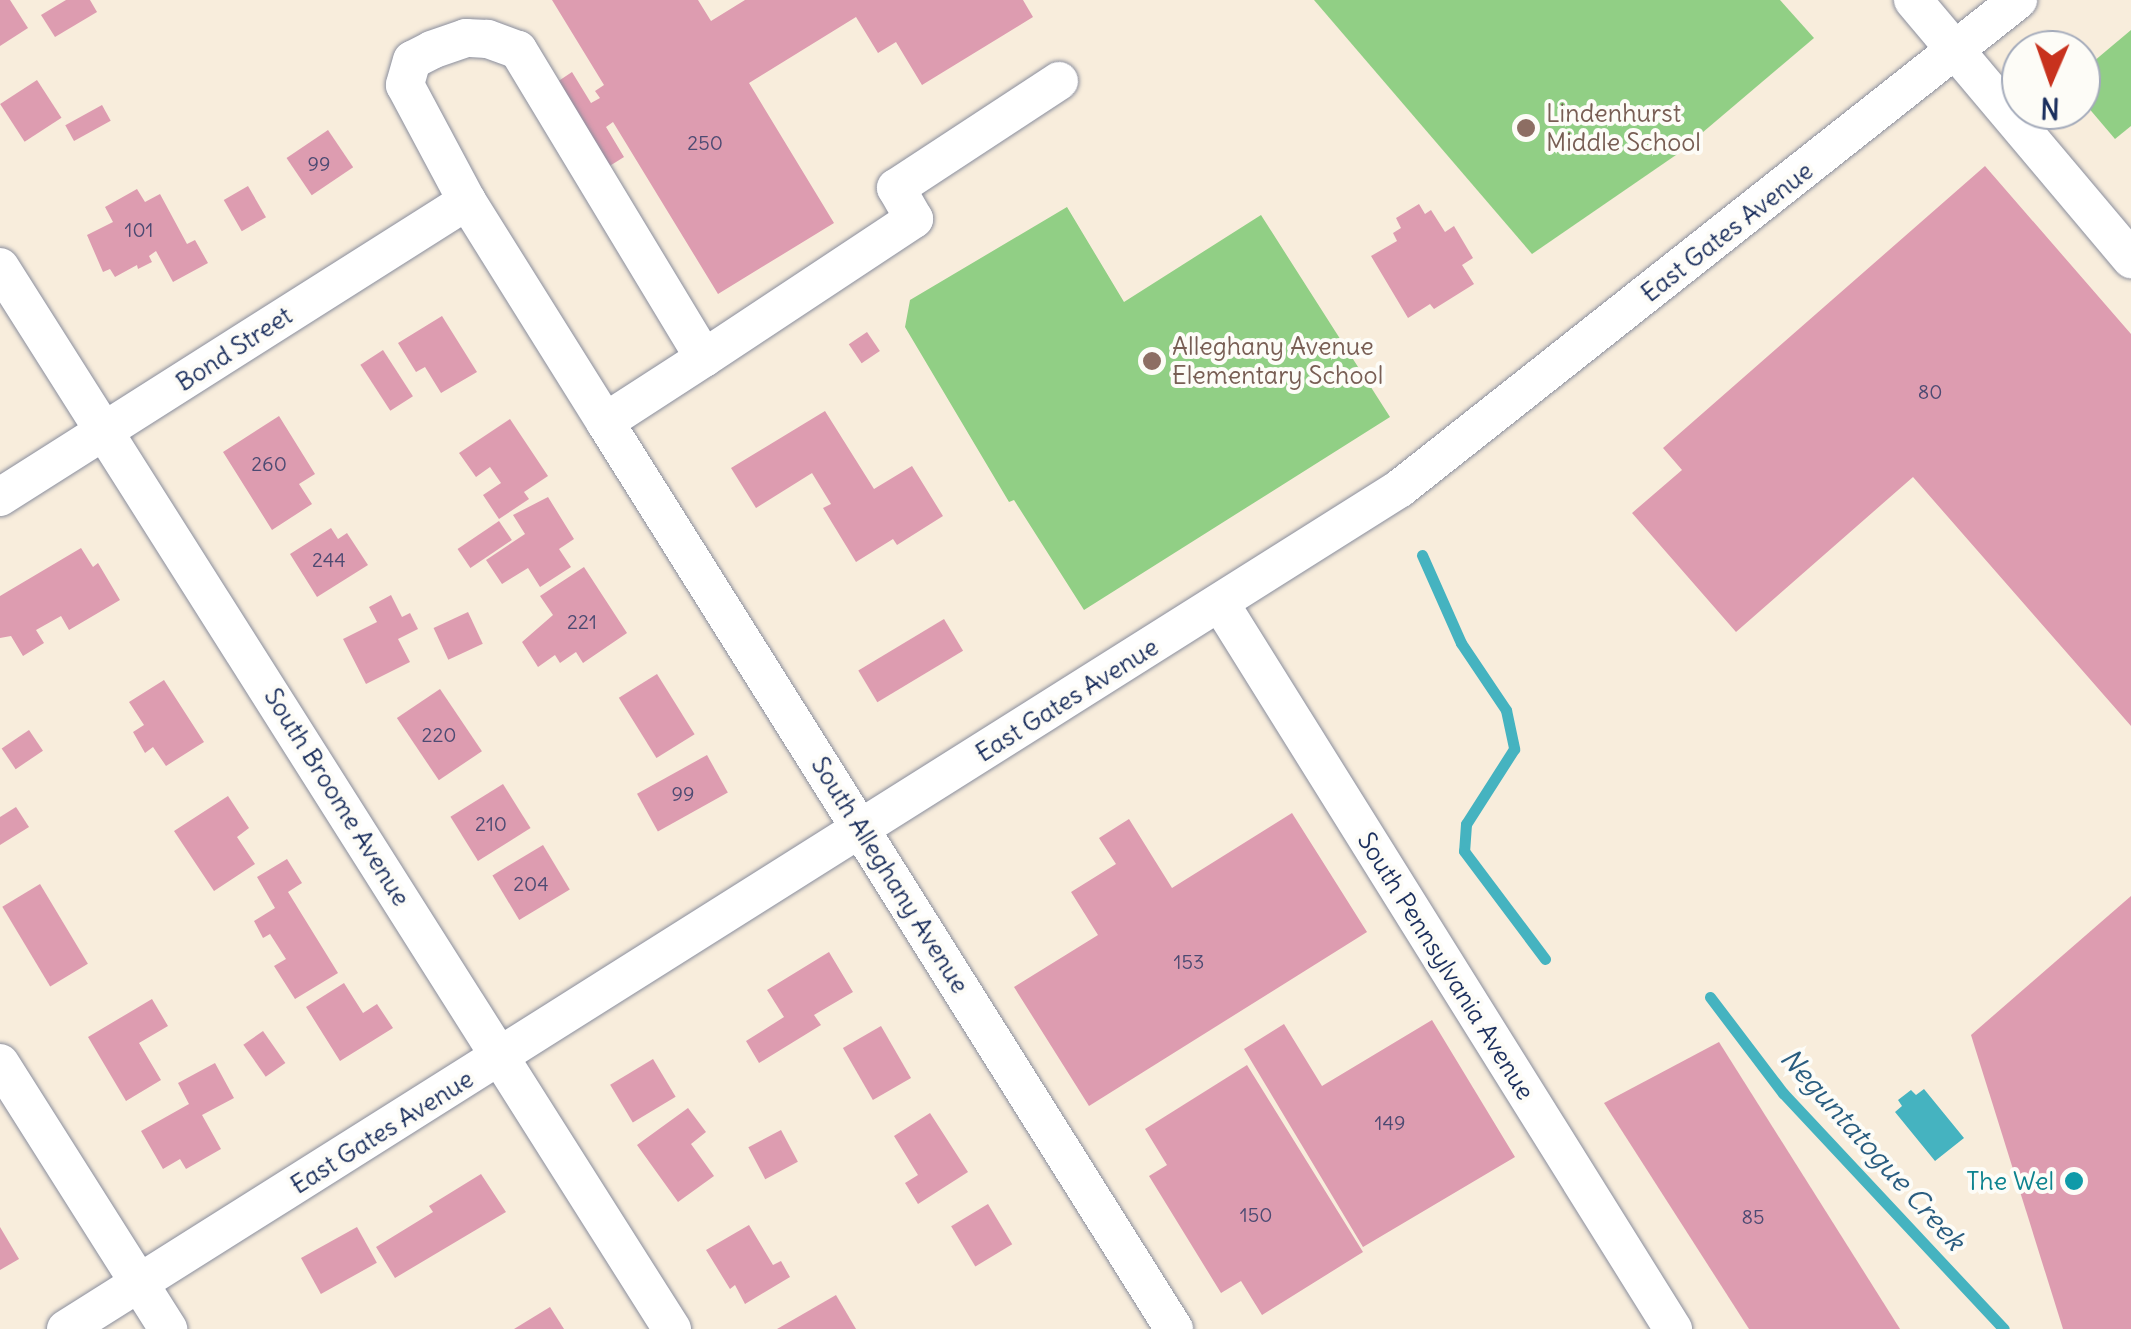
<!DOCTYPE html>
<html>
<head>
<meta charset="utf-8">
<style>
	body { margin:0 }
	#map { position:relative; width:2131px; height:1329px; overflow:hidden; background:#f8eddc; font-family:Delius,sans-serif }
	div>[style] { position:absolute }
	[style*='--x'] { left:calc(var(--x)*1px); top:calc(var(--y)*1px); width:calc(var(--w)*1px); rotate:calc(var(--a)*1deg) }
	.green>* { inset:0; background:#91cf85 }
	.water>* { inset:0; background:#45b3c0 }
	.stream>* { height:11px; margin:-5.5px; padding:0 5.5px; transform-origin:5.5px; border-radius:5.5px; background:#45b3c0 }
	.building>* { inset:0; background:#dd9cb0; transform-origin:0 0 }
	.roads { filter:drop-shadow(0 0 2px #8a8e9d) drop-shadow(0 0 2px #8a8e9d) }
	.minor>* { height:38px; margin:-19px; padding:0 19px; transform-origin:19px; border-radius:19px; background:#fff }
	.dots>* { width:28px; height:28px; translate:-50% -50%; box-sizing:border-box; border:5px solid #fdfcf7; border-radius:50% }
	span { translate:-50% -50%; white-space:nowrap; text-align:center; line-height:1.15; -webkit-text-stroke:8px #fdfcf7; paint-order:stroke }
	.number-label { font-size:20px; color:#4c4a72 }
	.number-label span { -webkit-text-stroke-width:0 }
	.education-label { font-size:25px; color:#785e54 }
	.left { translate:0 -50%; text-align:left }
	.street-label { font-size:25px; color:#1b2f5e }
	.culture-label { font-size:25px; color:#0d838f }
	.right { translate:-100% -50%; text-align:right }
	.water-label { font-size:28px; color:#2a5d80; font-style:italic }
	.north { position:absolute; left:2001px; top:30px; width:100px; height:100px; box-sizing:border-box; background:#fdfcf7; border:2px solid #a3aaba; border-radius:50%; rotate:182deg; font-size:28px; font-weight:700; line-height:40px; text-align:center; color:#1b2f5e }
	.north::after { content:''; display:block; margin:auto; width:35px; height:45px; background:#c8321e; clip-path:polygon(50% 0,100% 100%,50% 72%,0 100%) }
</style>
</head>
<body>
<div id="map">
	<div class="green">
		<div style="clip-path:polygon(1314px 0,1780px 0,1814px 38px,1676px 155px,1532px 254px)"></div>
		<div style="clip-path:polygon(2131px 30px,2131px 126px,2115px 139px,2081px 99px,2081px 72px)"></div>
		<div style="clip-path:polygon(1067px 207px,1124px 302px,1261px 215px,1390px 417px,1084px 610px,1014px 500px,1009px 502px,905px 327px,910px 300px)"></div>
	</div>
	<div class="water">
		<div style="clip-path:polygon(1924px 1089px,1964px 1138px,1935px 1161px,1895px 1112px,1902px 1106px,1898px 1100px,1911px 1090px,1916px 1095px)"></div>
	</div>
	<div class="stream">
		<div style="--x:1422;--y:555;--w:96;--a:66.1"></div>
		<div style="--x:1461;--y:643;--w:81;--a:56.1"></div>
		<div style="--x:1506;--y:710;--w:40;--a:78"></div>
		<div style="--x:1514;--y:749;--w:89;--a:122.6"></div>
		<div style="--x:1466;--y:824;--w:27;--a:94"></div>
		<div style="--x:1464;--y:851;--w:135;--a:53.1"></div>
		<div style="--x:1710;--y:997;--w:121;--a:52.8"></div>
		<div style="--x:1783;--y:1093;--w:323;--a:46.9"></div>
	</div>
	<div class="building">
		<div style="clip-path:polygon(0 0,10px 0,28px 28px,0 46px)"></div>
		<div style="clip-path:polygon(66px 0,90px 0,97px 12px,55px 37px,41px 15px)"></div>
		<div style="clip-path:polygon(552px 0,698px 0,711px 21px,745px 0,1023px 0,1033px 17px,922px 85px,896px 42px,878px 53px,856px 17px,749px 83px,834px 223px,718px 294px,613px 122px,606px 127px,624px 157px,608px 167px,557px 82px,572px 72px,591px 103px,600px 98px,595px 91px,604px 85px)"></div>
		<div style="left:37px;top:80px;width:45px;height:44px;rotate:57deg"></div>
		<div style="left:102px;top:105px;width:18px;height:42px;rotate:61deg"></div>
		<div style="left:328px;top:130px;width:45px;height:50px;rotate:56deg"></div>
		<div style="clip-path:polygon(1985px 166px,2131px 334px,2131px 726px,1913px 477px,1736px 632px,1632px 513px,1682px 470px,1663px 448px)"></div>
		<div style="left:248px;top:186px;width:36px;height:28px;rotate:60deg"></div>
		<div style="clip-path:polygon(137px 189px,145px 202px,160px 194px,187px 244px,195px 240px,208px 263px,173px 282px,156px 251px,149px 256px,152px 262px,138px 269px,137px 265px,115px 277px,110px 269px,103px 272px,87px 235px,113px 222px,105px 207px)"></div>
		<div style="clip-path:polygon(1419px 204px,1425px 214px,1431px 210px,1445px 232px,1454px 226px,1473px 258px,1462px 265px,1474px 284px,1434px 309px,1430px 304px,1408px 318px,1371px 256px,1397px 241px,1393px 233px,1401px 228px,1396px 218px)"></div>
		<div style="clip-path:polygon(442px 316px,477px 372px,441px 393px,425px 367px,416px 372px,398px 343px)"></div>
		<div style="left:867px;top:332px;width:23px;height:22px;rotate:56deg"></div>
		<div style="left:383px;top:350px;width:55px;height:27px;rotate:57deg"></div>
		<div style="clip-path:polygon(825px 411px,874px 489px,912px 466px,943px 516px,897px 545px,893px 539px,856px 562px,823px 508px,831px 504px,812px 473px,756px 508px,731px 468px)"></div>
		<div style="clip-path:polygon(279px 416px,315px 474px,299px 484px,312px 504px,272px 530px,223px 452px)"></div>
		<div style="clip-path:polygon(510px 419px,548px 476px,524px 492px,529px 499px,499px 519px,483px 495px,501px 483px,490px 467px,476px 477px,459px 453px)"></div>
		<div style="clip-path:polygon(548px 497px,574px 539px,559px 549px,571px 567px,540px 587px,528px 568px,502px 584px,486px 560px,525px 534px,513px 515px)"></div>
		<div style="left:499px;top:521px;width:23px;height:50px;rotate:56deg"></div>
		<div style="clip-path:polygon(331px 528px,338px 539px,347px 533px,368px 565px,317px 597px,290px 554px)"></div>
		<div style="clip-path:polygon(81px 548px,93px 567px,98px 563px,120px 600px,69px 630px,61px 616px,36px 630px,44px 643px,23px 656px,11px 636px,0 638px,0 596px)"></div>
		<div style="clip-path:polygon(584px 567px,627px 633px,583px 663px,576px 652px,560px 663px,555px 655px,538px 667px,522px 642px,553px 615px,540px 596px)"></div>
		<div style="clip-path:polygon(391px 595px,402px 617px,410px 613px,418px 629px,398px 639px,410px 662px,366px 684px,343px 639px,377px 622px,369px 607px)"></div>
		<div style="left:468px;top:612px;width:35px;height:38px;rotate:65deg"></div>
		<div style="left:944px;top:619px;width:37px;height:100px;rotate:59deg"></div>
		<div style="left:657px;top:674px;width:71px;height:45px;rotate:58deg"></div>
		<div style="clip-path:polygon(164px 680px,204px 742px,166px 766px,153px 747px,145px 753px,133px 732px,144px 725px,129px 702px)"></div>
		<div style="left:440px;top:689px;width:75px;height:52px;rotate:56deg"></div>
		<div style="left:29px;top:730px;width:25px;height:33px;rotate:56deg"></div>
		<div style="left:707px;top:755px;width:43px;height:80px;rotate:61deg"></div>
		<div style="left:503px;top:784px;width:52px;height:62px;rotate:58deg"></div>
		<div style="clip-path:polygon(228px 796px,249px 828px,237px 837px,255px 864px,214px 891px,174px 831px)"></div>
		<div style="clip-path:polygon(16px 807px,29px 827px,0 845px,0 817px)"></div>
		<div style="clip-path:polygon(1292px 813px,1367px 932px,1089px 1106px,1014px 987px,1098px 935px,1071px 892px,1116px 864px,1099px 838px,1129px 819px,1172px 888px)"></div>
		<div style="left:543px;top:845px;width:52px;height:59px;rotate:59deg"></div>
		<div style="clip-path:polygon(287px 859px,302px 883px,288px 892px,338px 973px,295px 999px,274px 966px,286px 959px,270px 934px,263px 938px,254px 921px,275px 908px,257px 877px)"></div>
		<div style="left:40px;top:884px;width:93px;height:44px;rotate:59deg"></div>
		<div style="clip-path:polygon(2131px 896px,2131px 1329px,2063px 1329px,1971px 1035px)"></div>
		<div style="clip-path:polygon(829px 952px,853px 992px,814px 1015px,821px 1025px,759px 1063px,746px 1041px,784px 1017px,767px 990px)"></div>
		<div style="clip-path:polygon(344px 983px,363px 1013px,377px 1004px,393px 1028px,340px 1061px,306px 1007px)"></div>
		<div style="clip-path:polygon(152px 999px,168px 1026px,139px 1043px,161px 1080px,126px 1101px,88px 1037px)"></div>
		<div style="clip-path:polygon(1432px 1020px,1515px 1157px,1363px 1247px,1244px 1049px,1284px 1024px,1322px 1086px)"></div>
		<div style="left:881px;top:1026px;width:60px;height:44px;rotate:60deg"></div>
		<div style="left:263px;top:1031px;width:39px;height:24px;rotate:55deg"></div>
		<div style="clip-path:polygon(1719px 1042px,1900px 1329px,1749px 1329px,1604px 1103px)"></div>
		<div style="left:653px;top:1059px;width:44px;height:50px;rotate:59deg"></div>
		<div style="clip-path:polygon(215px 1063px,234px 1098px,202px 1115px,221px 1149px,186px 1169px,180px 1159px,163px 1169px,141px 1131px,189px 1104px,178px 1083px)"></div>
		<div style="clip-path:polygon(1247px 1065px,1363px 1252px,1262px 1315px,1241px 1281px,1221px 1293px,1149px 1176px,1167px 1165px,1145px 1129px)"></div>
		<div style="clip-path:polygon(688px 1108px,706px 1132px,691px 1144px,714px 1176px,678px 1202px,637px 1145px)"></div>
		<div style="clip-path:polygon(930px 1113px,968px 1172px,918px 1204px,905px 1183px,918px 1175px,894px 1136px)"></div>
		<div style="left:781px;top:1130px;width:36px;height:37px;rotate:62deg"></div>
		<div style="clip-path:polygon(481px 1174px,506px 1212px,395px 1278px,376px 1247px,433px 1212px,429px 1206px)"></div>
		<div style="left:988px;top:1204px;width:47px;height:43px;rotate:59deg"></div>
		<div style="clip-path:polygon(749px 1225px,773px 1265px,781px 1261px,790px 1277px,745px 1304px,735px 1285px,730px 1289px,706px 1250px)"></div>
		<div style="clip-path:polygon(0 1227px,19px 1259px,0 1270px)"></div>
		<div style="left:357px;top:1227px;width:41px;height:64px;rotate:61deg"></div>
		<div style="clip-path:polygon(836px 1295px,856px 1329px,777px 1329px)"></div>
		<div style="clip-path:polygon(550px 1307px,564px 1329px,514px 1329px)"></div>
	</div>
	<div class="roads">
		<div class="minor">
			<div style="--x:1913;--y:0;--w:339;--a:49.9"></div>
			<div style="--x:0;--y:267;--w:1257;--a:57.68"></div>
			<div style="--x:704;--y:358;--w:252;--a:-33.5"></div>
			<div style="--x:914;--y:219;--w:36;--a:-120"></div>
			<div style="--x:896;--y:188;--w:195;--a:-33.3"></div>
			<div style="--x:605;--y:422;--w:118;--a:-32.9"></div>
			<div style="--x:704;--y:358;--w:360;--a:-121.1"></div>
			<div style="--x:518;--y:50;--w:33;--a:-160"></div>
			<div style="--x:487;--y:39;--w:21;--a:-177"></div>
			<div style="--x:466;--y:38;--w:36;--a:161"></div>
			<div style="--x:432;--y:50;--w:22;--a:153"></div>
			<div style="--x:412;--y:60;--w:26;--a:106"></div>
			<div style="--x:405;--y:85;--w:132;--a:61.9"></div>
			<div style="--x:467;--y:201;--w:261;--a:58"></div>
			<div style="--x:605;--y:422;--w:1071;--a:57.9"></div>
			<div style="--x:0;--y:497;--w:553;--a:-32.37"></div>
			<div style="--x:1220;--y:603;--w:856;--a:58.04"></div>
			<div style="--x:0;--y:1063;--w:315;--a:57.7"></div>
			<div style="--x:66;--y:1329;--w:1576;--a:-32.22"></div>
			<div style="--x:1399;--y:489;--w:789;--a:-38.31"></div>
		</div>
	</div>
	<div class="dots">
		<div style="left:1526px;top:128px;background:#8d6e63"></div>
		<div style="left:1152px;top:361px;background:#8d6e63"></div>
		<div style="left:2074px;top:1181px;background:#0f9aa8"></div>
	</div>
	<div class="number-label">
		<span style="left:705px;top:142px">250</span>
		<span style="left:319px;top:163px">99</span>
		<span style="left:139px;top:229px">101</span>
		<span style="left:1930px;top:391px">80</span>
		<span style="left:269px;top:463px">260</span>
		<span style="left:329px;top:559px">244</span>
		<span style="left:582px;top:621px">221</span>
		<span style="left:439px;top:734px">220</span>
		<span style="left:683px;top:793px">99</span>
		<span style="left:491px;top:823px">210</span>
		<span style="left:531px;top:883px">204</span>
		<span style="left:1189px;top:961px">153</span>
		<span style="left:1390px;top:1122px">149</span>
		<span style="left:1256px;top:1214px">150</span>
		<span style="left:1753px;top:1216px">85</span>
	</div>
	<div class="education-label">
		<span class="left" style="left:1546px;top:128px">Lindenhurst<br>Middle School</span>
		<span class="left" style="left:1172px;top:361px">Alleghany Avenue<br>Elementary School</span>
	</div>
	<div class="street-label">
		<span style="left:1727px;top:232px;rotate:-38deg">East Gates Avenue</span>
		<span style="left:234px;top:349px;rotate:-33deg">Bond Street</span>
		<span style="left:1067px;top:700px;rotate:-32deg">East Gates Avenue</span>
		<span style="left:337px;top:797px;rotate:58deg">South Broome Avenue</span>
		<span style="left:890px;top:875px;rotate:58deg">South Alleghany Avenue</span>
		<span style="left:1446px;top:966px;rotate:58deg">South Pennsylvania Avenue</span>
		<span style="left:382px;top:1132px;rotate:-32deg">East Gates Avenue</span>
	</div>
	<div class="culture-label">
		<span class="right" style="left:2054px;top:1181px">The Wel</span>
	</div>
	<div class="water-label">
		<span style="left:1873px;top:1149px;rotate:48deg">Neguntatogue Creek</span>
	</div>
	<div class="north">N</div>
</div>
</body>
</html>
